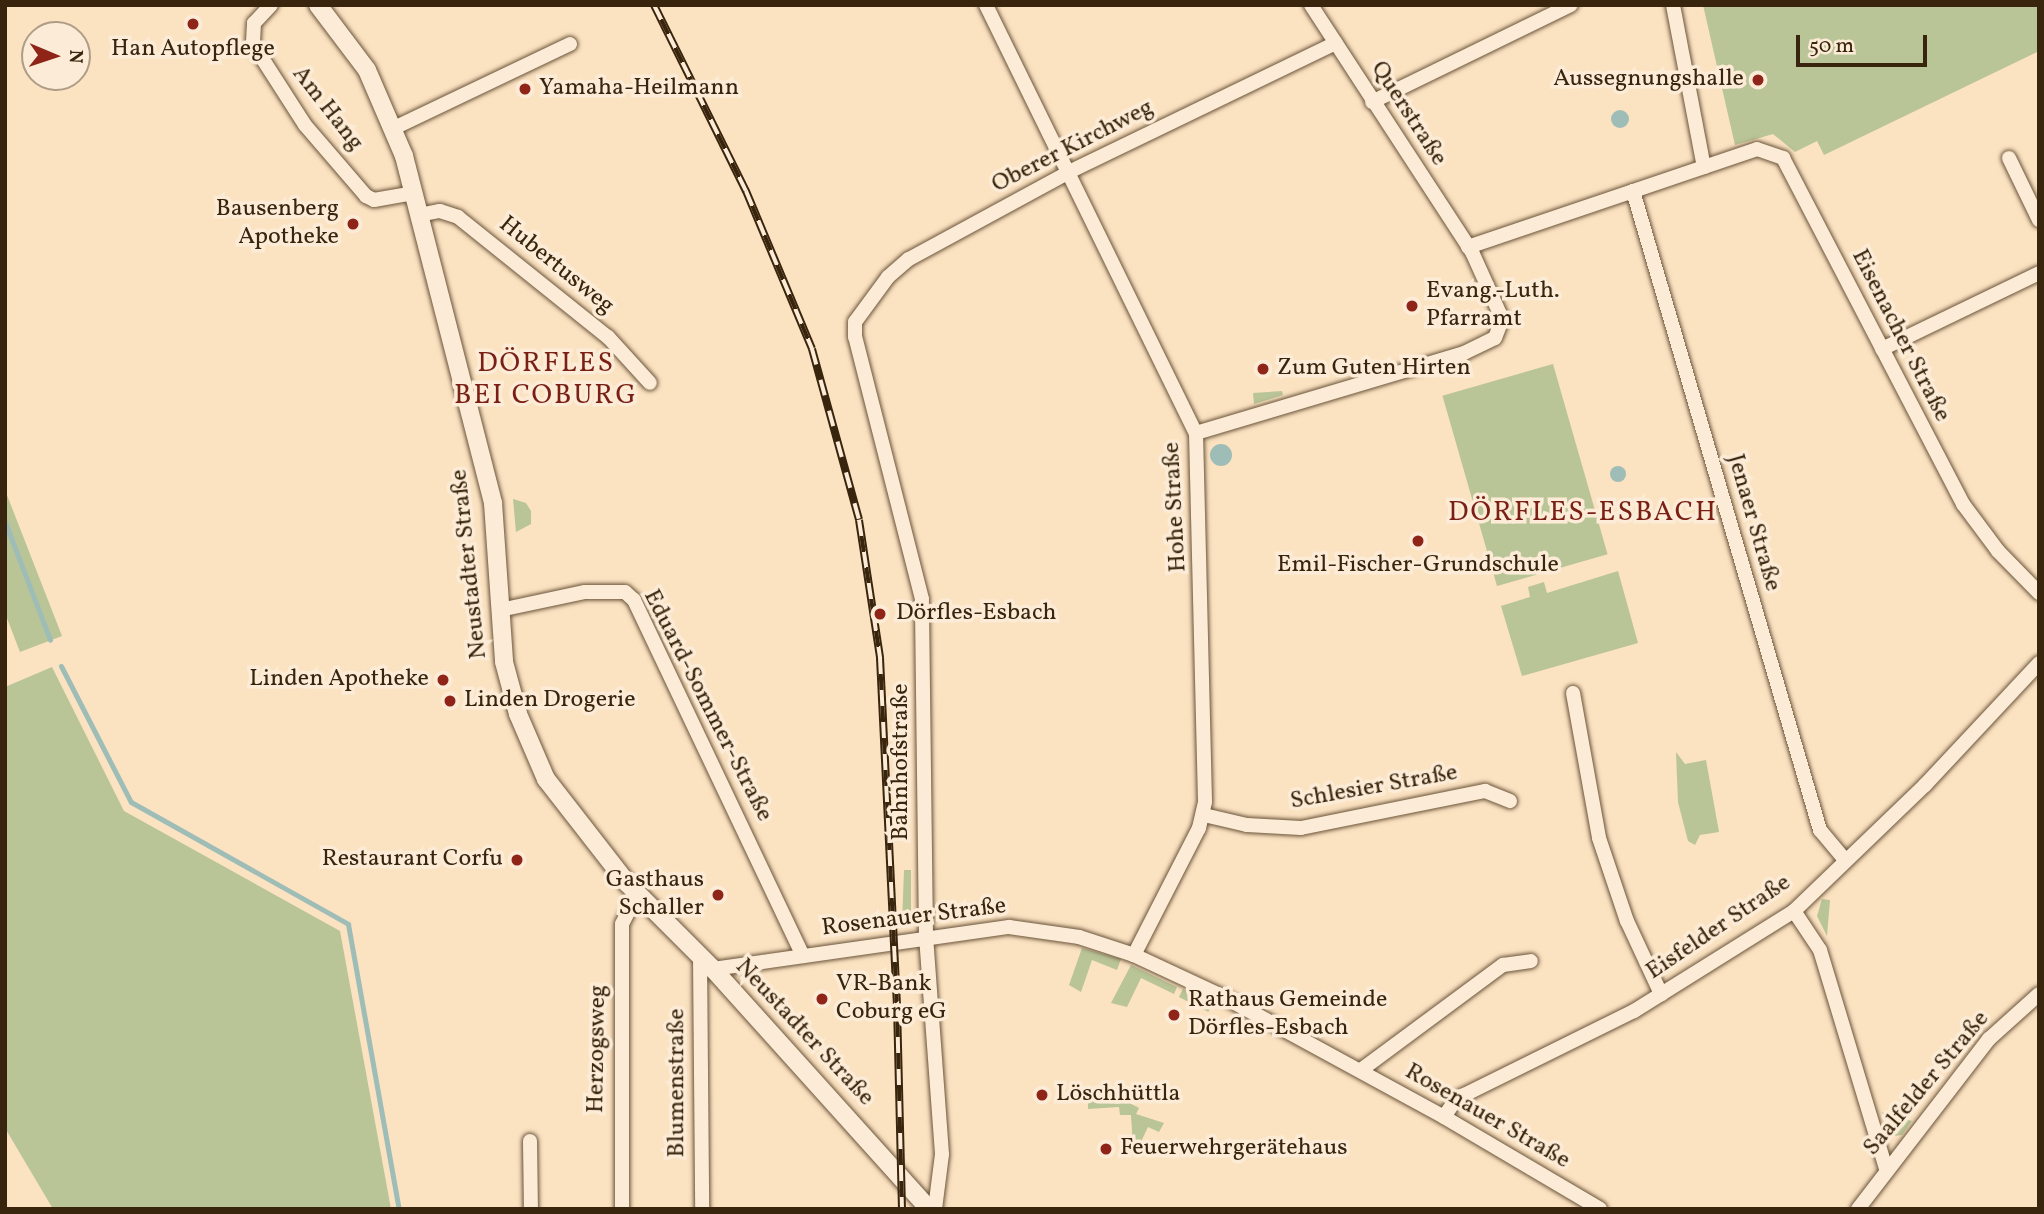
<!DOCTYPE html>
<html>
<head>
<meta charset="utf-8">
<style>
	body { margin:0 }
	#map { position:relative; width:2044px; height:1214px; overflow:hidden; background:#fbe2c1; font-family:Vollkorn,serif }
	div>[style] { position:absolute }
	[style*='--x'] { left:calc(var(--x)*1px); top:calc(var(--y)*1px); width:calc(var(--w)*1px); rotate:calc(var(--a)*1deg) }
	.green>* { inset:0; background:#b9c497; transform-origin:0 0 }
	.water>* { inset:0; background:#9fbdb7 }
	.round { border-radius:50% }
	.stream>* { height:5px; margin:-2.5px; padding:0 2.5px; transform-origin:2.5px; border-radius:2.5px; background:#9fbdb7 }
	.roads { filter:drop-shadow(0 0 2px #6a543a) drop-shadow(0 0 2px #6a543a) }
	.minor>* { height:14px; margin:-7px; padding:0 7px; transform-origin:7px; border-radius:7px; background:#fcecd7 }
	.tertiary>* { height:18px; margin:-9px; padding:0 9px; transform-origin:9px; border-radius:9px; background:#fcecd7 }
	.rail>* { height:8px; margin-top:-4px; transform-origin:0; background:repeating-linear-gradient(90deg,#fcecd7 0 16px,#39250d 0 32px); box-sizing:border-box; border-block:2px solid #39250d }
	.dots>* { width:19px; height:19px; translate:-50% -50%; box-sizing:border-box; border:4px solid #fcecd7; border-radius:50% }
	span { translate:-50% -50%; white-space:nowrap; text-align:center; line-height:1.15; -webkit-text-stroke:7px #fcecd7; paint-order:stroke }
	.poi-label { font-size:24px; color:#39250d }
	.right { translate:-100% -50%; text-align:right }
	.left { translate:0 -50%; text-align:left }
	.street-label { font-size:24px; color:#39250d }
	.quarter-label { font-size:28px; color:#7a1f14; letter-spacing:2px }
	.frame { position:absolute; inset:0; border:7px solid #39250d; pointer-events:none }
	.north { position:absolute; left:21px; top:21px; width:70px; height:70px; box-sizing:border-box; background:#fcecd7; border:2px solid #ae9c86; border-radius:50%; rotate:92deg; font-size:19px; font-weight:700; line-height:28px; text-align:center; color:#39250d }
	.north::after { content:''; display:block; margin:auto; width:24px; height:32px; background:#8f2418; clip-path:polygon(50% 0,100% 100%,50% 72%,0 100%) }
	.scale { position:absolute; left:1796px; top:35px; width:131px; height:32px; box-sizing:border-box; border:4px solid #39250d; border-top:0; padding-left:9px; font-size:21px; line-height:24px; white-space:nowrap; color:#39250d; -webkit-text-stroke:5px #fcecd7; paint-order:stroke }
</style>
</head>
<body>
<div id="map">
	<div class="green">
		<div style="clip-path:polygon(1703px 5px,2039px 5px,2039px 51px,1824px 155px,1817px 141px,1795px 152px,1773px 134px,1735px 145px)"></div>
		<div style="left:1553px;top:364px;width:198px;height:115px;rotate:74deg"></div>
		<div style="clip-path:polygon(1282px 391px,1283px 395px,1254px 404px,1253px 393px)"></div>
		<div style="clip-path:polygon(5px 490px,62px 636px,20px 652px,5px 613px)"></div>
		<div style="clip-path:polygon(513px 499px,526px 503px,531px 511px,531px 524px,516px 532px)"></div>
		<div style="clip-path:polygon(1618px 571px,1638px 643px,1522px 676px,1501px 606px,1530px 597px,1528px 587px,1544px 582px,1547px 593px)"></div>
		<div style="clip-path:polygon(52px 667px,124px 811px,340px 931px,391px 1209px,53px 1209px,5px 1128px,5px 687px)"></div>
		<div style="clip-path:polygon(1676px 752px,1685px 764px,1706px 760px,1719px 832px,1700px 835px,1695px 845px,1688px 841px,1678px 802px)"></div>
		<div style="clip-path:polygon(904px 870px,911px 870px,911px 922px,902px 923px)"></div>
		<div style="clip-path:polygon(1822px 899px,1830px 900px,1827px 936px,1817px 916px)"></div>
		<div style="clip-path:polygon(1082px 948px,1121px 959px,1117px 970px,1092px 960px,1081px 992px,1069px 985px)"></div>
		<div style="clip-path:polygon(1131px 965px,1177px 987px,1174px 994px,1141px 978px,1127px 1007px,1111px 1003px)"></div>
		<div style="left:1183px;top:989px;width:33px;height:9px;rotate:27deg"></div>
		<div style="clip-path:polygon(1110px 1093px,1139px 1108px,1136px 1114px,1164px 1123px,1159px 1132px,1148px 1127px,1139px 1146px,1133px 1147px,1131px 1115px,1120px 1115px,1119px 1107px,1088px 1109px,1088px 1103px)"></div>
		<div style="clip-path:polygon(1882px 1112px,1912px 1121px,1902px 1135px,1894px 1136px)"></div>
	</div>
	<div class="water">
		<div class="round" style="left:1611px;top:110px;width:18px;height:18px"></div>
		<div class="round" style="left:1210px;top:444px;width:22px;height:22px"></div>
		<div class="round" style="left:1610px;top:466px;width:16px;height:16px"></div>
	</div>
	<div class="stream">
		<div style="--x:5;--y:522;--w:126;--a:69.1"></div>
		<div style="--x:61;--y:666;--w:153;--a:62.8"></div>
		<div style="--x:131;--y:802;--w:249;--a:29.3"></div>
		<div style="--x:348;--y:924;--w:290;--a:79.9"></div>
	</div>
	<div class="roads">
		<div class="minor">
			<div style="--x:271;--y:5;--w:25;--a:133"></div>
			<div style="--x:254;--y:23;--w:21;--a:93"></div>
			<div style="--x:253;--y:44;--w:96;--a:57.3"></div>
			<div style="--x:305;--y:125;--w:94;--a:49.3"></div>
			<div style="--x:366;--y:196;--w:9;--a:27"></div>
			<div style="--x:374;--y:200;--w:40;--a:-10"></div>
			<div style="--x:986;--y:5;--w:477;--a:63.9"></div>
			<div style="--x:1196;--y:433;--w:369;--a:88.6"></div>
			<div style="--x:1205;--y:802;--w:27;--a:103"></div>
			<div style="--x:1199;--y:828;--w:143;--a:117.1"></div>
			<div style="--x:1673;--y:5;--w:165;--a:79.2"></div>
			<div style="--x:1372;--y:102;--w:221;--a:-26"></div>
			<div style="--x:394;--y:128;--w:195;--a:-25.5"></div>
			<div style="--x:2009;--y:158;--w:69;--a:64.2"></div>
			<div style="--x:1633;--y:191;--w:666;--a:73.69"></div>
			<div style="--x:1820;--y:830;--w:39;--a:50"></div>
			<div style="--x:419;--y:215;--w:21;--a:-11"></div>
			<div style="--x:440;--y:211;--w:19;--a:18"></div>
			<div style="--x:458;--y:217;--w:192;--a:38.7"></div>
			<div style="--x:608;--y:337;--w:62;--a:47.6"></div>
			<div style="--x:1468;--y:247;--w:305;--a:-18.7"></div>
			<div style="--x:1757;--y:149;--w:28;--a:19"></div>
			<div style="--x:1783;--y:158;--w:390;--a:62.5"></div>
			<div style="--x:1963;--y:504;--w:59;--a:53.3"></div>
			<div style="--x:1998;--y:551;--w:59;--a:45.7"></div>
			<div style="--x:1882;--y:349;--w:174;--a:-25.8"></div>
			<div style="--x:1196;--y:433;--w:280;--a:-16.6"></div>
			<div style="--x:1464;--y:353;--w:34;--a:-26"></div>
			<div style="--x:1495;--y:338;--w:14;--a:-69"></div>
			<div style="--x:1500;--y:325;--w:11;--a:-90"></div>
			<div style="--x:1500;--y:314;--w:68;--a:-114.3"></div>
			<div style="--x:1472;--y:252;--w:295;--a:-123.1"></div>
			<div style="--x:500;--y:610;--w:87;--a:-12"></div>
			<div style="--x:585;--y:592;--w:40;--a:0"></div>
			<div style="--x:625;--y:592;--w:12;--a:42"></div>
			<div style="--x:634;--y:600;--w:394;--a:64.6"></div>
			<div style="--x:1573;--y:693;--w:147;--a:79.8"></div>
			<div style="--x:1599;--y:838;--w:88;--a:71.4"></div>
			<div style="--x:1627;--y:921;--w:81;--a:65"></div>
			<div style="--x:1204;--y:815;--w:44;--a:13.1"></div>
			<div style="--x:1247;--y:825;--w:54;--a:3.2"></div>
			<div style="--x:1301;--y:828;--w:188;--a:-11.4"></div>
			<div style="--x:1485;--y:791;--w:27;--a:22"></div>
			<div style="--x:1794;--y:911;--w:47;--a:56.3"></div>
			<div style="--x:1820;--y:950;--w:228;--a:73.2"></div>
			<div style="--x:700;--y:957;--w:252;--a:89.5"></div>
			<div style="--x:713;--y:969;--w:299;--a:-8.1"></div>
			<div style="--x:1009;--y:927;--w:71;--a:8.1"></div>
			<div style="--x:1079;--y:937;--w:58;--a:18.1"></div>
			<div style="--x:1134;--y:955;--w:99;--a:25"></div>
			<div style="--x:1224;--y:997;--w:251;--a:28.6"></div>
			<div style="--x:1444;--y:1117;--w:181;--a:30.5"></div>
			<div style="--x:1361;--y:1070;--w:177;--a:-36.5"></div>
			<div style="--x:1503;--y:965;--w:28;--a:-8"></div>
			<div style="--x:1444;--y:1117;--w:22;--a:-56"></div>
			<div style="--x:1456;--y:1099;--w:199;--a:-26.3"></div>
			<div style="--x:1634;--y:1011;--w:189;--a:-32"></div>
			<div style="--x:1794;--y:911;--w:182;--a:-43.9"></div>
			<div style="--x:1925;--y:785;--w:167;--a:-46.9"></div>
			<div style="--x:530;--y:1141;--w:68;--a:89.2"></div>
			<div style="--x:622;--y:1209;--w:285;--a:-90"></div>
			<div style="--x:622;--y:924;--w:34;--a:-63"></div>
			<div style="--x:935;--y:1209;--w:55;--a:-82.7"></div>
			<div style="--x:942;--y:1154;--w:219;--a:-94.2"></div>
			<div style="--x:926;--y:936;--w:337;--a:-90.7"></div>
			<div style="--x:922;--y:599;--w:270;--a:-104.3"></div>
			<div style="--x:855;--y:337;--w:15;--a:-90"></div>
			<div style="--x:855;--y:322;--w:56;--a:-53.7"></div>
			<div style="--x:888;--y:277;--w:28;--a:-41"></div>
			<div style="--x:909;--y:259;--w:184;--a:-28.5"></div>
			<div style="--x:1071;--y:171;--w:294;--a:-25.8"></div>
			<div style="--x:1858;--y:1209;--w:215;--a:-52.4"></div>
			<div style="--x:1989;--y:1039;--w:67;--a:-42"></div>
		</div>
		<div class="tertiary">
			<div style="--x:318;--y:5;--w:81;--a:53"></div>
			<div style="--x:367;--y:70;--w:94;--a:66.7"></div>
			<div style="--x:404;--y:156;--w:358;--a:75.6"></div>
			<div style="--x:493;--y:503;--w:159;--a:86"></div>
			<div style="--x:504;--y:662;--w:54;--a:74.9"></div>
			<div style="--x:518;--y:714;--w:71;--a:66.7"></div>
			<div style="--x:546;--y:779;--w:132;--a:52.1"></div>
			<div style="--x:627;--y:883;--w:122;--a:45"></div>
			<div style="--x:713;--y:969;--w:323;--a:48"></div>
		</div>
	</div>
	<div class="rail">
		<div style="--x:654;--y:5;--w:208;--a:63.7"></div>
		<div style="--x:746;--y:191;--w:171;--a:67.3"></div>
		<div style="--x:812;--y:349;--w:177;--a:74.6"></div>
		<div style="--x:859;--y:520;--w:140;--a:81.3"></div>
		<div style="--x:880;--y:658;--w:347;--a:87.2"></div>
		<div style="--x:897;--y:1005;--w:204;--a:88.6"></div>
	</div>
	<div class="dots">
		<div style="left:193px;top:24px;background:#8f2418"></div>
		<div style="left:1758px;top:80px;background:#8f2418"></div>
		<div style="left:525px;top:89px;background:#8f2418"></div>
		<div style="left:353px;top:224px;background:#8f2418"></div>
		<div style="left:1412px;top:306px;background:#8f2418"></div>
		<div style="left:1263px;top:369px;background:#8f2418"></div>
		<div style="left:1418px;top:541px;background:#8f2418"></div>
		<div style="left:880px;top:614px;background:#8f2418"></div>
		<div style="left:443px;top:680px;background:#8f2418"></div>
		<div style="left:450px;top:701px;background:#8f2418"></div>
		<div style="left:517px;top:860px;background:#8f2418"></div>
		<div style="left:718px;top:895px;background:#8f2418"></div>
		<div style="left:822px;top:999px;background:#8f2418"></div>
		<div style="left:1174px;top:1015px;background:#8f2418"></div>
		<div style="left:1042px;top:1095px;background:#8f2418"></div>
		<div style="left:1106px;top:1149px;background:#8f2418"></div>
	</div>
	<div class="poi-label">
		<span style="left:193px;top:50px">Han Autopflege</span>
		<span class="right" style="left:1744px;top:80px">Aussegnungshalle</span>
		<span class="left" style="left:539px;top:89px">Yamaha-Heilmann</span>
		<span class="right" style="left:339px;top:224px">Bausenberg<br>Apotheke</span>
		<span class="left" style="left:1426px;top:306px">Evang.-Luth.<br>Pfarramt</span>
		<span class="left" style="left:1277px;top:369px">Zum Guten Hirten</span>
		<span style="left:1418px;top:566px">Emil-Fischer-Grundschule</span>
		<span class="left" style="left:896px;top:614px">Dörfles-Esbach</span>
		<span class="right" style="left:429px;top:680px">Linden Apotheke</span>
		<span class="left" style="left:464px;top:701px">Linden Drogerie</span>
		<span class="right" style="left:503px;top:860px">Restaurant Corfu</span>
		<span class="right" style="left:704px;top:895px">Gasthaus<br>Schaller</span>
		<span class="left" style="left:836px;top:999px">VR-Bank<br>Coburg eG</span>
		<span class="left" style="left:1188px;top:1015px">Rathaus Gemeinde<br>Dörfles-Esbach</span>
		<span class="left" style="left:1056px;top:1095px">Löschhüttla</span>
		<span class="left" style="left:1120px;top:1149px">Feuerwehrgerätehaus</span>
	</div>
	<div class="street-label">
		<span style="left:327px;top:109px;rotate:52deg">Am Hang</span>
		<span style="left:1408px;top:114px;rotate:57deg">Querstraße</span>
		<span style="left:1073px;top:147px;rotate:-27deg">Oberer Kirchweg</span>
		<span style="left:556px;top:266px;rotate:39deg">Hubertusweg</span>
		<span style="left:1900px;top:336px;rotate:63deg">Eisenacher Straße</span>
		<span style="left:1176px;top:507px;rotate:-93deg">Hohe Straße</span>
		<span style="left:1753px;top:523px;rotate:74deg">Jenaer Straße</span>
		<span style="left:470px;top:564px;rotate:-96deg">Neustadter Straße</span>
		<span style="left:707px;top:706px;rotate:63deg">Eduard-Sommer-Straße</span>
		<span style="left:902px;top:762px;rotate:-90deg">Bahnhofstraße</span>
		<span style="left:1374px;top:788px;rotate:-10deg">Schlesier Straße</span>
		<span style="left:914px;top:918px;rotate:-7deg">Rosenauer Straße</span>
		<span style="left:1719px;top:928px;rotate:-34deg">Eisfelder Straße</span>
		<span style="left:804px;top:1033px;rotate:47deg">Neustadter Straße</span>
		<span style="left:598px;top:1049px;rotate:-89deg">Herzogsweg</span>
		<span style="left:678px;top:1083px;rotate:-90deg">Blumenstraße</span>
		<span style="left:1927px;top:1084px;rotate:-50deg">Saalfelder Straße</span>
		<span style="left:1487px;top:1117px;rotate:30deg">Rosenauer Straße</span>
	</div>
	<div class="quarter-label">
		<span style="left:546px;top:380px">DÖRFLES<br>BEI COBURG</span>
		<span style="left:1583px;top:513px">DÖRFLES-ESBACH</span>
	</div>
	<div class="frame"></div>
	<div class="north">N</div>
	<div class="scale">50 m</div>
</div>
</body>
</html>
